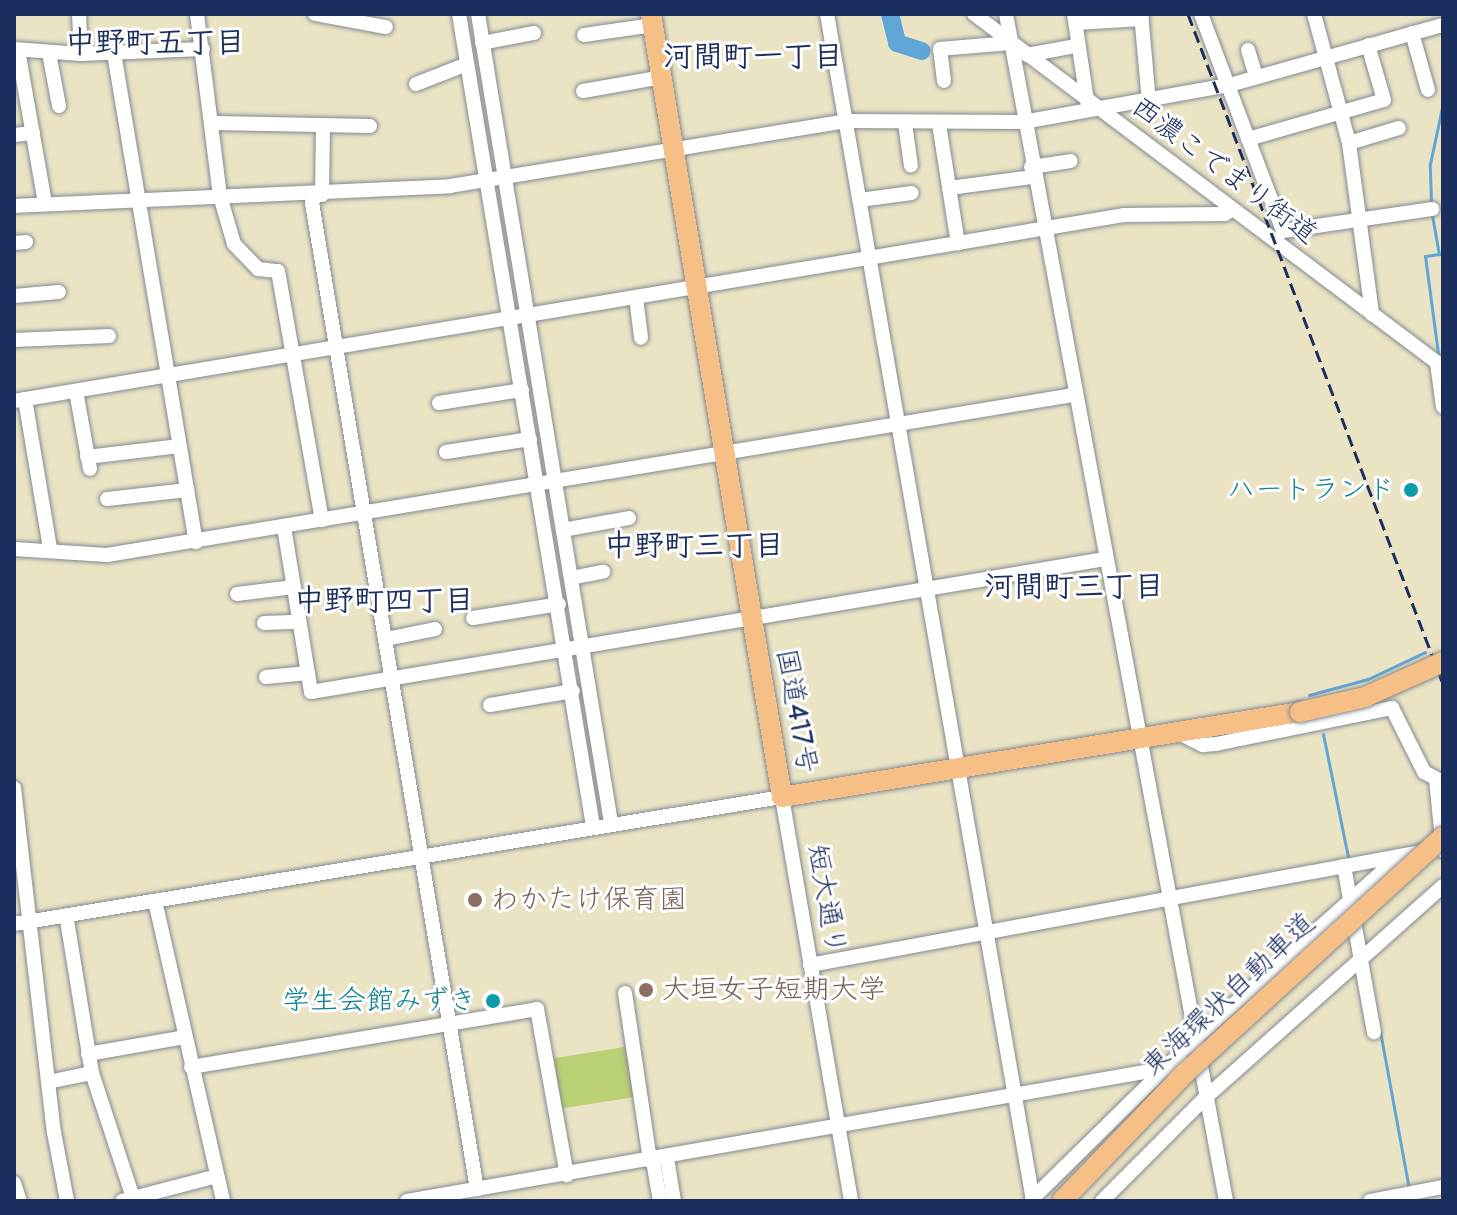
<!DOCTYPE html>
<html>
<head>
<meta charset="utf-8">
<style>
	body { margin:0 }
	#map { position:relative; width:1457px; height:1215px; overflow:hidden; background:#eae4c5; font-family:Pangolin,"Klee One",sans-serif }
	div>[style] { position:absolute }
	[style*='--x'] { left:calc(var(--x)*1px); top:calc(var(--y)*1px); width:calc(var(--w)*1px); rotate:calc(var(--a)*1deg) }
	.green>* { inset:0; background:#b9d074; transform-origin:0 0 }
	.stream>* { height:3px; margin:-1.5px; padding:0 1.5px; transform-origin:1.5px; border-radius:1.5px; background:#5fa5d5 }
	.river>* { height:18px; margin:-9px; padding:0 9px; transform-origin:9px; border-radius:9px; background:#5fa5d5 }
	.roads { filter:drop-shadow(0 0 2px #828a92) drop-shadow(0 0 2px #828a92) }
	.minor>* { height:14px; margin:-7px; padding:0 7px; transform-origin:7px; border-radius:7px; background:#fff }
	.highway>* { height:20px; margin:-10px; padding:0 10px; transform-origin:10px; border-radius:10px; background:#f5bf86 }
	.rail>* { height:3px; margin-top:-1.5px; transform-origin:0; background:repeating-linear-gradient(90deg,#1b2f5e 0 12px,transparent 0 18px) }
	.bridges { filter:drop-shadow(0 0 2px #828a92) drop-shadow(0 0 2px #828a92) }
	.highway-bridge>* { height:20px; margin:-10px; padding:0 10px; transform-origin:10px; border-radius:10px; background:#f5bf86 }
	.dots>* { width:22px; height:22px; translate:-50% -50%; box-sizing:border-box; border:4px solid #fff; border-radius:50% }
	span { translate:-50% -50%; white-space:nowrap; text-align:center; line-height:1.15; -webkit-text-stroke:6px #fff; paint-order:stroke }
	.street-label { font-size:28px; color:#1b2f5e }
	.culture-label { font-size:28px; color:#0d838f }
	.right { translate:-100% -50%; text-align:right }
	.education-label { font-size:28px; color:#785e54 }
	.left { translate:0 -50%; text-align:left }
	.neighbourhood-label { font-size:30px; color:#1b2f5e; font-weight:700 }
	.frame { position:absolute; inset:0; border:16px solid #1b2f5e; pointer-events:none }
</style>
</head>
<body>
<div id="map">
	<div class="green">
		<div style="left:631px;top:1046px;width:51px;height:78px;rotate:81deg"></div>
	</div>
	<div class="stream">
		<div style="--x:1431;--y:201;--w:37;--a:-92"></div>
		<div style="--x:1430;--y:164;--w:62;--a:-78"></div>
		<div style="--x:1432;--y:215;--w:40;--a:80"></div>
		<div style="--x:1439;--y:254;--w:14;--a:172"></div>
		<div style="--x:1425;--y:256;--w:98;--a:82.4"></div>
		<div style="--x:1309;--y:695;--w:61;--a:-15.2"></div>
		<div style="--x:1368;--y:679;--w:63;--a:-25.3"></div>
		<div style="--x:1323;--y:734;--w:126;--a:78.5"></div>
		<div style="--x:1380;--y:1031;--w:156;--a:79.6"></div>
	</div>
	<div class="river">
		<div style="--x:890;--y:14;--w:30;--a:76"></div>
		<div style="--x:897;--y:43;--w:26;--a:18"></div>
	</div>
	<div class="roads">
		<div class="minor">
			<div style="--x:79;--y:14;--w:40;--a:87.1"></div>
			<div style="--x:197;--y:14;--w:183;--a:82.8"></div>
			<div style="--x:220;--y:196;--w:50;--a:73.7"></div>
			<div style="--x:234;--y:244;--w:35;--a:46"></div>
			<div style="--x:258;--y:269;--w:20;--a:6"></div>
			<div style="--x:278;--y:271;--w:253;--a:80"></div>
			<div style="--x:315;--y:14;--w:72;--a:10.4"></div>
			<div style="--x:459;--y:14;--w:823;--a:80.63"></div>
			<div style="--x:478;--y:14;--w:820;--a:80.66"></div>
			<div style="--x:827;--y:14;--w:1205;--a:80.15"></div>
			<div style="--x:974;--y:14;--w:587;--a:36.97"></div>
			<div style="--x:1006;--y:14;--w:1207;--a:79.5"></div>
			<div style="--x:1074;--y:14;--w:88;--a:81.5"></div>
			<div style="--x:1141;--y:14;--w:88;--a:84.8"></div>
			<div style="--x:1201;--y:14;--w:232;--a:69.3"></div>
			<div style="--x:1283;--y:231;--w:151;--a:-8.4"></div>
			<div style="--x:1314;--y:14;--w:134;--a:74.8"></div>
			<div style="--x:1349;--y:143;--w:173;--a:82.3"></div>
			<div style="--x:1076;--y:23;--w:66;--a:-3.5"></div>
			<div style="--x:1412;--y:33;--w:59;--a:74.3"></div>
			<div style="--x:584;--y:35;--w:70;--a:-8.2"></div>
			<div style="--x:482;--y:43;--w:53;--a:-10.9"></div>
			<div style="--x:14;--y:49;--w:67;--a:4.3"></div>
			<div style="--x:81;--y:54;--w:122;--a:-2.3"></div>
			<div style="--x:18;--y:50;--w:155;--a:80"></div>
			<div style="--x:1248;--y:50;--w:28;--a:73"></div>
			<div style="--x:49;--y:53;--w:54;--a:79.3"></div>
			<div style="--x:114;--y:53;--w:496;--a:80.5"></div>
			<div style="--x:1027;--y:55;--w:50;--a:-10.4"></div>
			<div style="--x:944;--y:81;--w:32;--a:-97"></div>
			<div style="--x:940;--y:49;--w:70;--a:-4.9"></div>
			<div style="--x:416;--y:84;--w:55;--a:-21.4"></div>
			<div style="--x:583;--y:91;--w:80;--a:-10"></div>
			<div style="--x:214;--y:123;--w:156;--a:1.1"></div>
			<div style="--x:905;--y:123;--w:43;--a:82.1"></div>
			<div style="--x:939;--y:124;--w:121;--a:81"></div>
			<div style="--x:14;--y:135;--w:19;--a:-6"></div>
			<div style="--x:1248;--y:139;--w:141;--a:-16"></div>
			<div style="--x:1384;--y:100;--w:57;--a:-106.2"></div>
			<div style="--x:1349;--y:143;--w:52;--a:-16.7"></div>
			<div style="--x:1031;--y:167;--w:40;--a:-8.5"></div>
			<div style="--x:949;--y:188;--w:85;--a:-7.5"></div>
			<div style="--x:316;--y:195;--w:9;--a:117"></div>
			<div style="--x:312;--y:203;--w:1000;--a:80.5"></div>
			<div style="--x:322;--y:195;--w:68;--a:-89.2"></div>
			<div style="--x:860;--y:200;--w:52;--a:-7.7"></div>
			<div style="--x:14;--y:206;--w:436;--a:-2.6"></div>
			<div style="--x:450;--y:186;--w:402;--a:-9.3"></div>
			<div style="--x:847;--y:121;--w:176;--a:0.3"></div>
			<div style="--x:1023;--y:122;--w:209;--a:-10.2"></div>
			<div style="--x:1229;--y:85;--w:222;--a:-15.7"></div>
			<div style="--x:14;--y:243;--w:12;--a:-5"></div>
			<div style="--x:14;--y:296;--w:45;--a:-5.1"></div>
			<div style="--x:636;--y:297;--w:41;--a:83"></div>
			<div style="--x:14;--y:340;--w:95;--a:-2.4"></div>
			<div style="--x:1437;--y:363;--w:44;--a:82.2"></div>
			<div style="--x:76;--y:391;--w:79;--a:79.8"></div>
			<div style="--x:25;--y:399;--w:152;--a:80.5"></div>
			<div style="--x:14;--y:401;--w:1125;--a:-9.51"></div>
			<div style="--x:1124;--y:215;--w:101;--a:-0.6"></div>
			<div style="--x:1225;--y:214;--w:7;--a:-34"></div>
			<div style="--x:439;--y:403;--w:84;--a:-8.9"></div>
			<div style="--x:446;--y:452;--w:85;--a:-8.8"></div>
			<div style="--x:87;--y:457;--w:93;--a:-6.8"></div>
			<div style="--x:107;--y:499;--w:81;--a:-6.4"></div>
			<div style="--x:284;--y:527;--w:167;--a:80.7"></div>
			<div style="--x:311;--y:692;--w:805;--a:-9.51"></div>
			<div style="--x:563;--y:530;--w:67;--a:-10.3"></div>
			<div style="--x:14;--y:549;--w:93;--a:3.7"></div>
			<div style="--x:107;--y:555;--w:980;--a:-9.4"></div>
			<div style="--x:571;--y:578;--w:33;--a:-11"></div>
			<div style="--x:237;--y:594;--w:57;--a:-7"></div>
			<div style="--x:473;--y:618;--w:87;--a:-9.2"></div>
			<div style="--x:264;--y:623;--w:35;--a:-2"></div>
			<div style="--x:386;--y:639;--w:50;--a:-11.5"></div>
			<div style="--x:266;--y:677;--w:42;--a:-5.4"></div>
			<div style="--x:490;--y:705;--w:84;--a:-9.6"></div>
			<div style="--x:1179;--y:733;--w:27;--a:27"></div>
			<div style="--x:1203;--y:745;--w:13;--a:-4"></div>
			<div style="--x:1216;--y:744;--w:180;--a:-11.6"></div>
			<div style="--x:1392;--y:708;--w:72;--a:63.4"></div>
			<div style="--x:1424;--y:772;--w:21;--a:28"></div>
			<div style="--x:1436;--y:779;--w:72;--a:84.4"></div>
			<div style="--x:14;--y:788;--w:346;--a:83.4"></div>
			<div style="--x:54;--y:1132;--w:70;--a:79.3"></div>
			<div style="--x:1344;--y:866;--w:169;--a:79.8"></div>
			<div style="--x:155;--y:901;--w:308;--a:77.2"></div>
			<div style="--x:14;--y:924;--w:778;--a:-9.39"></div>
			<div style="--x:782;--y:797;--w:410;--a:80.3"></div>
			<div style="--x:810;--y:965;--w:626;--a:-10.48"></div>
			<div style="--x:625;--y:993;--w:170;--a:81.5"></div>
			<div style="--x:88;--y:1054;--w:98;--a:-9.9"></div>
			<div style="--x:191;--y:1067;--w:351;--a:-9.5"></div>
			<div style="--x:537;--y:1009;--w:169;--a:79.8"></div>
			<div style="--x:92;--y:1073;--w:132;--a:71.8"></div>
			<div style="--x:133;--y:1198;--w:11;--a:165"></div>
			<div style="--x:48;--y:1082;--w:45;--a:-11.6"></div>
			<div style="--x:92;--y:1073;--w:160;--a:-99.3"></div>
			<div style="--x:667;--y:1158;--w:44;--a:80.8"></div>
			<div style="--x:653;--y:1161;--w:41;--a:80.1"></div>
			<div style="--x:14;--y:1183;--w:19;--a:72"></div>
			<div style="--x:133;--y:1198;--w:87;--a:-14.7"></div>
			<div style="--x:1032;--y:1199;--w:227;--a:-44.5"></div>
			<div style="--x:1194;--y:1040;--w:276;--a:-41.8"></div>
			<div style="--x:407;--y:1201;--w:800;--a:-9.93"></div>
			<div style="--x:1102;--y:1201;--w:147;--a:-45"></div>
			<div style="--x:1206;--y:1097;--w:317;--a:-41.7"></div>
			<div style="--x:1370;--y:1201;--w:74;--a:-10.9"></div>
		</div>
		<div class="highway">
			<div style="--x:651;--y:14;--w:794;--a:80.5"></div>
			<div style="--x:782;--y:797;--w:525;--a:-9.32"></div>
		</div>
	</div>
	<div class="rail">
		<div style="--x:1188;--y:14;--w:717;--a:69.16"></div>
	</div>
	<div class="bridges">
		<div class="highway-bridge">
			<div style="--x:1300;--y:712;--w:67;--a:-13"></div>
			<div style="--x:1365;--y:697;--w:85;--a:-24.2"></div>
			<div style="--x:1062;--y:1201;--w:178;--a:-46.1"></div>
			<div style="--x:1185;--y:1073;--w:350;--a:-42.5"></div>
		</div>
	</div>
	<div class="dots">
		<div style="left:1411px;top:490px;background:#0f9aa8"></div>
		<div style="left:475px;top:900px;background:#8d6e63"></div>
		<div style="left:646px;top:990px;background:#8d6e63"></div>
		<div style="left:493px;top:1001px;background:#0f9aa8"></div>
	</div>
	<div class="street-label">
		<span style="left:1224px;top:171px;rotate:37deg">西濃こでまり街道</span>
		<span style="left:796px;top:711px;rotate:80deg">国道417号</span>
		<span style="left:826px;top:900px;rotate:80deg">短大通り</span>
		<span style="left:1229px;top:995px;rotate:-43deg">東海環状自動車道</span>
	</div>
	<div class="culture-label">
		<span class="right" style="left:1395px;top:490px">ハートランド</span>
		<span class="right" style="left:477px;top:1001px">学生会館みずき</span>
	</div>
	<div class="education-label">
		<span class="left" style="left:491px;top:900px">わかたけ保育園</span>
		<span class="left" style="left:662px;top:990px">大垣女子短期大学</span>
	</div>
	<div class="neighbourhood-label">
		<span style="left:155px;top:43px">中野町五丁目</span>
		<span style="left:753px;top:57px">河間町一丁目</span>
		<span style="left:694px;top:546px">中野町三丁目</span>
		<span style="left:1074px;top:587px">河間町三丁目</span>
		<span style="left:384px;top:601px">中野町四丁目</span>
	</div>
	<div class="frame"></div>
</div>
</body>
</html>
